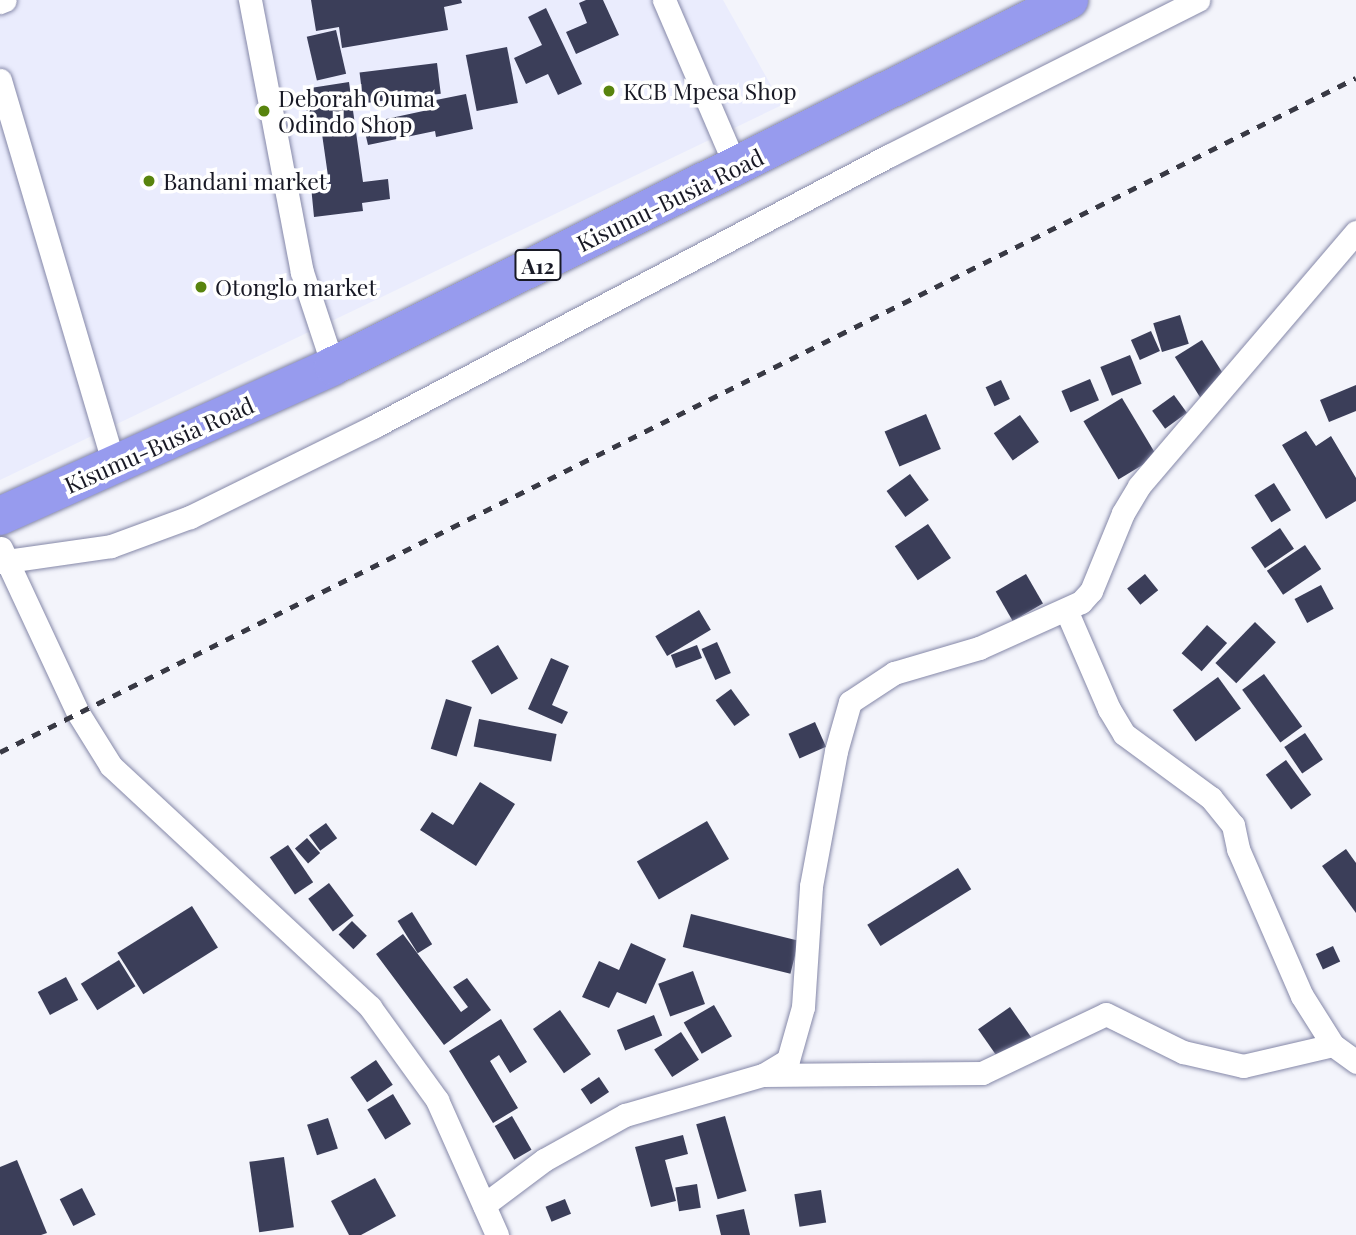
<!DOCTYPE html>
<html>
<head>
<meta charset="utf-8">
<style>
	body { margin:0 }
	#map { position:relative; width:1356px; height:1235px; overflow:hidden; background:#f3f4fb; font-family:"Playfair Display",serif }
	div>[style] { position:absolute }
	[style*='--x'] { left:calc(var(--x)*1px); top:calc(var(--y)*1px); width:calc(var(--w)*1px); rotate:calc(var(--a)*1deg) }
	.built>* { inset:0; background:#eaecfd }
	.building>* { inset:0; background:#3b3e59; transform-origin:0 0 }
	.roads { filter:drop-shadow(0 0 2px #8588a8) drop-shadow(0 0 2px #8588a8) }
	.minor>* { height:23px; margin:-11.5px; padding:0 11.5px; transform-origin:11.5px; border-radius:11.5px; background:#fff }
	.trunk>* { height:38px; margin:-19px; padding:0 19px; transform-origin:19px; border-radius:19px; background:#979bee }
	.rail>* { height:5px; margin-top:-2.5px; transform-origin:0; background:repeating-linear-gradient(90deg,#383944 0 9px,transparent 0 18px) }
	.dots>* { width:19px; height:19px; translate:-50% -50%; box-sizing:border-box; border:4px solid #fff; border-radius:50% }
	span { translate:-50% -50%; white-space:nowrap; text-align:center; line-height:1.15; -webkit-text-stroke:7px #fff; paint-order:stroke }
	.shield-label span { padding:2px 5px; background:#fff; border:2px solid; border-radius:5px; -webkit-text-stroke-width:0 }
	.shield-label { font-size:21px; color:#181925; font-weight:700 }
	.poi-label { font-size:23px; color:#181925 }
	.left { translate:0 -50%; text-align:left }
	.street-label { font-size:23px; color:#181925 }
</style>
</head>
<body>
<div id="map">
	<div class="built">
		<div style="clip-path:polygon(0 0,723px 0,782px 105px,0 480px)"></div>
	</div>
	<div class="building">
		<div style="clip-path:polygon(311px 0,461px 0,462px 3px,444px 7px,448px 30px,342px 48px,339px 27px,316px 31px)"></div>
		<div style="clip-path:polygon(586px 0,603px 0,619px 35px,576px 54px,566px 32px,587px 23px,579px 3px)"></div>
		<div style="clip-path:polygon(546px 8px,582px 84px,558px 95px,548px 74px,526px 84px,514px 58px,542px 45px,528px 17px)"></div>
		<div style="left:336px;top:30px;width:45px;height:30px;rotate:77deg"></div>
		<div style="left:507px;top:47px;width:57px;height:42px;rotate:79deg"></div>
		<div style="left:437px;top:63px;width:31px;height:78px;rotate:83deg"></div>
		<div style="clip-path:polygon(349px 82px,363px 182px,388px 179px,390px 199px,362px 203px,363px 211px,314px 217px,311px 186px,329px 183px,322px 134px,310px 136px,304px 89px)"></div>
		<div style="clip-path:polygon(466px 94px,473px 129px,436px 137px,435px 131px,368px 145px,363px 124px,428px 110px,426px 102px)"></div>
		<div style="left:1180px;top:315px;width:30px;height:28px;rotate:73deg"></div>
		<div style="left:1151px;top:331px;width:22px;height:22px;rotate:66deg"></div>
		<div style="left:1202px;top:340px;width:49px;height:32px;rotate:58deg"></div>
		<div style="left:1130px;top:355px;width:31px;height:32px;rotate:68deg"></div>
		<div style="left:1090px;top:379px;width:23px;height:31px;rotate:67deg"></div>
		<div style="left:1001px;top:380px;width:21px;height:17px;rotate:65deg"></div>
		<div style="clip-path:polygon(1356px 385px,1356px 411px,1329px 422px,1320px 400px)"></div>
		<div style="left:1174px;top:395px;width:22px;height:27px;rotate:54deg"></div>
		<div style="left:1122px;top:398px;width:68px;height:45px;rotate:59deg"></div>
		<div style="left:926px;top:414px;width:38px;height:45px;rotate:67deg"></div>
		<div style="left:1020px;top:415px;width:33px;height:32px;rotate:55deg"></div>
		<div style="clip-path:polygon(1306px 431px,1316px 446px,1331px 436px,1356px 478px,1356px 501px,1326px 519px,1282px 445px)"></div>
		<div style="left:910px;top:474px;width:32px;height:29px;rotate:54deg"></div>
		<div style="left:1274px;top:483px;width:32px;height:23px;rotate:58deg"></div>
		<div style="left:928px;top:524px;width:41px;height:40px;rotate:56deg"></div>
		<div style="left:1280px;top:528px;width:25px;height:35px;rotate:56deg"></div>
		<div style="left:1305px;top:545px;width:29px;height:46px;rotate:56deg"></div>
		<div style="left:1026px;top:574px;width:34px;height:35px;rotate:60deg"></div>
		<div style="left:1145px;top:574px;width:21px;height:23px;rotate:51deg"></div>
		<div style="left:1321px;top:585px;width:27px;height:30px;rotate:62deg"></div>
		<div style="left:699px;top:610px;width:23px;height:51px;rotate:59deg"></div>
		<div style="left:1255px;top:622px;width:29px;height:57px;rotate:44deg"></div>
		<div style="left:1207px;top:625px;width:27px;height:38px;rotate:42deg"></div>
		<div style="left:717px;top:642px;width:34px;height:17px;rotate:66deg"></div>
		<div style="left:498px;top:645px;width:39px;height:31px;rotate:59deg"></div>
		<div style="left:697px;top:645px;width:14px;height:28px;rotate:69deg"></div>
		<div style="clip-path:polygon(551px 658px,569px 666px,552px 705px,568px 712px,562px 724px,528px 709px)"></div>
		<div style="left:1264px;top:674px;width:65px;height:27px;rotate:54deg"></div>
		<div style="left:1218px;top:677px;width:39px;height:56px;rotate:54deg"></div>
		<div style="left:731px;top:689px;width:32px;height:19px;rotate:54deg"></div>
		<div style="left:446px;top:699px;width:27px;height:52px;rotate:17deg"></div>
		<div style="left:479px;top:719px;width:79px;height:28px;rotate:11deg"></div>
		<div style="left:815px;top:722px;width:27px;height:29px;rotate:66deg"></div>
		<div style="left:1305px;top:733px;width:32px;height:25px;rotate:56deg"></div>
		<div style="left:1286px;top:760px;width:43px;height:25px;rotate:54deg"></div>
		<div style="clip-path:polygon(480px 782px,515px 804px,476px 866px,420px 830px,432px 812px,453px 825px)"></div>
		<div style="left:707px;top:821px;width:44px;height:81px;rotate:60deg"></div>
		<div style="left:326px;top:823px;width:19px;height:21px;rotate:54deg"></div>
		<div style="left:307px;top:838px;width:20px;height:16px;rotate:49deg"></div>
		<div style="left:288px;top:845px;width:45px;height:22px;rotate:56deg"></div>
		<div style="clip-path:polygon(1346px 849px,1356px 863px,1356px 913px,1322px 866px)"></div>
		<div style="left:958px;top:868px;width:25px;height:107px;rotate:58deg"></div>
		<div style="left:329px;top:883px;width:41px;height:26px;rotate:53deg"></div>
		<div style="left:192px;top:906px;width:49px;height:88px;rotate:58deg"></div>
		<div style="left:412px;top:912px;width:38px;height:17px;rotate:58deg"></div>
		<div style="left:691px;top:914px;width:111px;height:34px;rotate:14deg"></div>
		<div style="left:352px;top:921px;width:21px;height:19px;rotate:45deg"></div>
		<div style="clip-path:polygon(403px 934px,461px 1012px,468px 1007px,453px 987px,467px 978px,491px 1010px,444px 1045px,376px 954px)"></div>
		<div style="clip-path:polygon(631px 943px,666px 959px,646px 1004px,617px 992px,609px 1008px,582px 997px,599px 961px,619px 970px)"></div>
		<div style="left:1333px;top:946px;width:17px;height:19px;rotate:65deg"></div>
		<div style="left:119px;top:960px;width:31px;height:45px;rotate:58deg"></div>
		<div style="left:693px;top:971px;width:35px;height:37px;rotate:70deg"></div>
		<div style="left:66px;top:977px;width:26px;height:32px;rotate:62deg"></div>
		<div style="left:714px;top:1005px;width:36px;height:35px;rotate:60deg"></div>
		<div style="left:1010px;top:1007px;width:39px;height:39px;rotate:55deg"></div>
		<div style="left:560px;top:1010px;width:54px;height:33px;rotate:55deg"></div>
		<div style="left:654px;top:1015px;width:22px;height:40px;rotate:68deg"></div>
		<div style="clip-path:polygon(501px 1019px,527px 1062px,510px 1073px,499px 1055px,490px 1061px,518px 1108px,493px 1123px,449px 1051px)"></div>
		<div style="left:681px;top:1032px;width:33px;height:32px;rotate:57deg"></div>
		<div style="left:376px;top:1060px;width:30px;height:31px;rotate:56deg"></div>
		<div style="left:599px;top:1077px;width:18px;height:22px;rotate:56deg"></div>
		<div style="left:393px;top:1094px;width:35px;height:30px;rotate:59deg"></div>
		<div style="left:512px;top:1116px;width:39px;height:20px;rotate:60deg"></div>
		<div style="left:725px;top:1116px;width:78px;height:30px;rotate:74deg"></div>
		<div style="left:328px;top:1118px;width:32px;height:22px;rotate:72deg"></div>
		<div style="clip-path:polygon(683px 1135px,688px 1154px,665px 1160px,676px 1201px,651px 1207px,635px 1147px)"></div>
		<div style="left:284px;top:1157px;width:71px;height:35px;rotate:82deg"></div>
		<div style="clip-path:polygon(17px 1160px,47px 1233px,41px 1235px,0 1235px,0 1167px)"></div>
		<div style="clip-path:polygon(375px 1178px,396px 1216px,361px 1235px,349px 1235px,331px 1201px)"></div>
		<div style="left:697px;top:1184px;width:24px;height:22px;rotate:81deg"></div>
		<div style="left:82px;top:1188px;width:30px;height:25px;rotate:63deg"></div>
		<div style="left:821px;top:1190px;width:33px;height:27px;rotate:81deg"></div>
		<div style="left:565px;top:1199px;width:16px;height:21px;rotate:68deg"></div>
		<div style="clip-path:polygon(744px 1209px,750px 1235px,721px 1235px,716px 1215px)"></div>
	</div>
	<div class="roads">
		<div class="minor">
			<div style="--x:250;--y:0;--w:277;--a:79.2"></div>
			<div style="--x:302;--y:272;--w:99;--a:71.7"></div>
			<div style="--x:664;--y:0;--w:182;--a:66.7"></div>
			<div style="--x:0;--y:2;--w:5;--a:-22"></div>
			<div style="--x:0;--y:80;--w:402;--a:73.5"></div>
			<div style="--x:1;--y:548;--w:182;--a:65"></div>
			<div style="--x:78;--y:713;--w:62;--a:58.1"></div>
			<div style="--x:111;--y:766;--w:354;--a:42.9"></div>
			<div style="--x:370;--y:1007;--w:115;--a:54.2"></div>
			<div style="--x:437;--y:1100;--w:148;--a:66"></div>
			<div style="--x:0;--y:562;--w:112;--a:-8.2"></div>
			<div style="--x:111;--y:546;--w:84;--a:-20.2"></div>
			<div style="--x:190;--y:517;--w:204;--a:-26.2"></div>
			<div style="--x:373;--y:427;--w:584;--a:-27.75"></div>
			<div style="--x:890;--y:155;--w:345;--a:-26.7"></div>
			<div style="--x:1067;--y:612;--w:106;--a:66.6"></div>
			<div style="--x:1109;--y:709;--w:29;--a:59"></div>
			<div style="--x:1124;--y:734;--w:108;--a:36.3"></div>
			<div style="--x:1211;--y:798;--w:35;--a:51"></div>
			<div style="--x:1233;--y:825;--w:25;--a:78"></div>
			<div style="--x:1238;--y:849;--w:160;--a:66.5"></div>
			<div style="--x:1302;--y:996;--w:58;--a:57.7"></div>
			<div style="--x:1333;--y:1045;--w:29;--a:36"></div>
			<div style="--x:763;--y:1075;--w:219;--a:-0.5"></div>
			<div style="--x:982;--y:1073;--w:137;--a:-25.4"></div>
			<div style="--x:1106;--y:1014;--w:86;--a:26.3"></div>
			<div style="--x:1183;--y:1052;--w:62;--a:13.1"></div>
			<div style="--x:1243;--y:1066;--w:92;--a:-13.1"></div>
			<div style="--x:484;--y:1205;--w:75;--a:-36.9"></div>
			<div style="--x:544;--y:1160;--w:93;--a:-29.1"></div>
			<div style="--x:625;--y:1115;--w:144;--a:-16.2"></div>
			<div style="--x:763;--y:1075;--w:29;--a:-31"></div>
			<div style="--x:788;--y:1060;--w:55;--a:-74.2"></div>
			<div style="--x:803;--y:1007;--w:121;--a:-86.2"></div>
			<div style="--x:811;--y:886;--w:137;--a:-79.5"></div>
			<div style="--x:836;--y:751;--w:51;--a:-74.1"></div>
			<div style="--x:850;--y:702;--w:53;--a:-33.4"></div>
			<div style="--x:894;--y:673;--w:89;--a:-16.4"></div>
			<div style="--x:979;--y:648;--w:112;--a:-24.3"></div>
			<div style="--x:1081;--y:602;--w:15;--a:-48"></div>
			<div style="--x:1091;--y:591;--w:84;--a:-67.7"></div>
			<div style="--x:1123;--y:513;--w:31;--a:-59"></div>
			<div style="--x:1139;--y:486;--w:334;--a:-49.5"></div>
		</div>
		<div class="trunk">
			<div style="--x:0;--y:516;--w:365;--a:-24.2"></div>
			<div style="--x:333;--y:366;--w:822;--a:-26.44"></div>
		</div>
	</div>
	<div class="rail">
		<div style="--x:0;--y:752;--w:1514;--a:-26.43"></div>
	</div>
	<div class="dots">
		<div style="left:609px;top:91px;background:#58840e"></div>
		<div style="left:264px;top:111px;background:#58840e"></div>
		<div style="left:149px;top:181px;background:#58840e"></div>
		<div style="left:201px;top:287px;background:#58840e"></div>
	</div>
	<div class="shield-label">
		<span style="left:538px;top:265px">A12</span>
	</div>
	<div class="poi-label">
		<span class="left" style="left:623px;top:91px">KCB Mpesa Shop</span>
		<span class="left" style="left:278px;top:111px">Deborah Ouma<br>Odindo Shop</span>
		<span class="left" style="left:163px;top:181px">Bandani market</span>
		<span class="left" style="left:215px;top:287px">Otonglo market</span>
	</div>
	<div class="street-label">
		<span style="left:670px;top:200px;rotate:-26deg">Kisumu-Busia Road</span>
		<span style="left:159px;top:445px;rotate:-24deg">Kisumu-Busia Road</span>
	</div>
</div>
</body>
</html>
